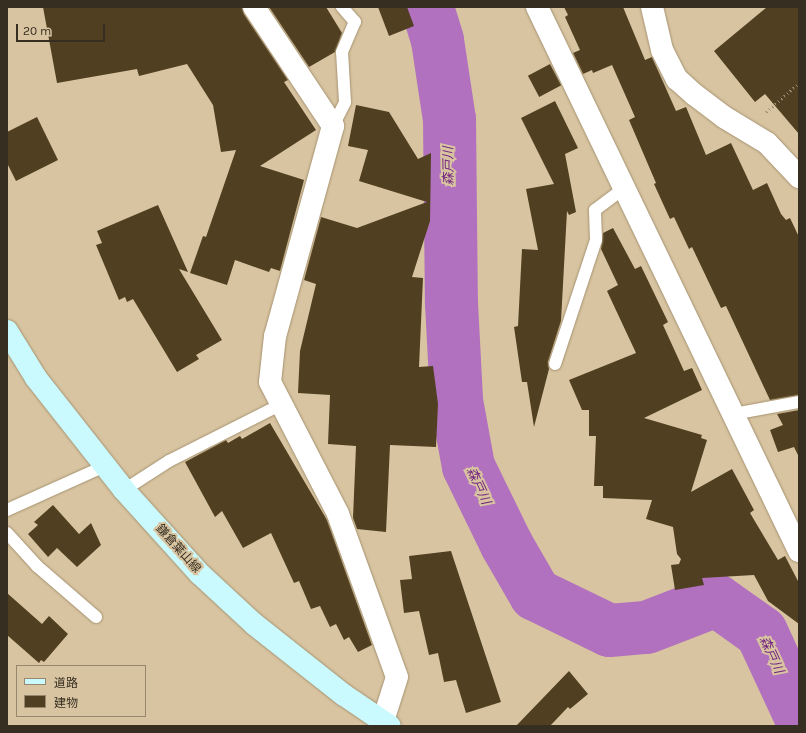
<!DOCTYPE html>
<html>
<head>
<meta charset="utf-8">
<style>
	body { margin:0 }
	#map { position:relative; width:806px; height:733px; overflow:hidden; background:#d8c4a1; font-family:Karla,"Noto Sans JP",sans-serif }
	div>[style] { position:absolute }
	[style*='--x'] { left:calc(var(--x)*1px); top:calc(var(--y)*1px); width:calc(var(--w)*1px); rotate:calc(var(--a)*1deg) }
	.river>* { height:53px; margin:-26.5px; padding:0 26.5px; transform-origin:26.5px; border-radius:26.5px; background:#b171be }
	.building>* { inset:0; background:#503f20; transform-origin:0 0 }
	.path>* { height:2.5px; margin-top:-1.25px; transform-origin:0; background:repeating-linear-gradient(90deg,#9c8c71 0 1px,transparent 0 4px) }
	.roads { filter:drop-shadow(0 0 1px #a69371) drop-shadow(0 0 1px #a69371) }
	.service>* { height:12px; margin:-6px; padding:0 6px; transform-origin:6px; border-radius:6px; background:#fff }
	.minor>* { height:22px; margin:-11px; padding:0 11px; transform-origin:11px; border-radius:11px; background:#fff }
	.tertiary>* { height:22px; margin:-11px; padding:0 11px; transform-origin:11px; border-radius:11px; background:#fff }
	.secondary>* { height:22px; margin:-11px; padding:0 11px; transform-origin:11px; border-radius:11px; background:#cafafd }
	span { translate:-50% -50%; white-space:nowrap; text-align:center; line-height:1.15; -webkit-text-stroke:4px #d8c4a1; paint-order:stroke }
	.street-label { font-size:12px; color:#362e20 }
	.water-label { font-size:13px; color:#732482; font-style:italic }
	.frame { position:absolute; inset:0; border:8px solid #362e20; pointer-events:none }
	.legend { position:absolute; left:16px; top:665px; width:130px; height:52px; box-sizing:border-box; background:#d8c4a1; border:1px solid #97886d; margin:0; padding:5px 7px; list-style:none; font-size:12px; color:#362e20 }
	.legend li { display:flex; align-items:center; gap:8px; height:20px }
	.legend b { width:20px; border:1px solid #97886d }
	.scale { position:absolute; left:16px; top:24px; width:89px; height:18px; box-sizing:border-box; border:2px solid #362e20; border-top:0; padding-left:5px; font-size:12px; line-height:14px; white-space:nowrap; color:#362e20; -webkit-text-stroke:3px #d8c4a1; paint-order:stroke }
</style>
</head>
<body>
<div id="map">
	<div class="river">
		<div style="--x:427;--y:7;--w:34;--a:73"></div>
		<div style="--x:437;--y:40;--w:80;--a:81.4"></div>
		<div style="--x:449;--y:119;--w:184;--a:89.4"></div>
		<div style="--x:451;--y:303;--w:97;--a:87"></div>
		<div style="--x:456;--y:400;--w:67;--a:79.7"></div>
		<div style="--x:468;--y:466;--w:87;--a:64"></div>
		<div style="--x:506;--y:544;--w:58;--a:59.9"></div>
		<div style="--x:535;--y:594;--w:82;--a:25.9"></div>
		<div style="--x:609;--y:630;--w:37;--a:-5"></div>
		<div style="--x:646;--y:627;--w:75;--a:-21.1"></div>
		<div style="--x:716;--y:600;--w:55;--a:35.4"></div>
		<div style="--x:761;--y:632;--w:90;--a:65.1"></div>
	</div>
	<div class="building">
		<div style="clip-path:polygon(43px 7px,242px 7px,244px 14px,288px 80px,284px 82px,316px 130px,260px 166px,304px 180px,280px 271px,271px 268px,269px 272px,235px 260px,227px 285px,190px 273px,203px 236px,206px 237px,236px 150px,221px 152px,213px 105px,187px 64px,139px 76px,137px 69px,57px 83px)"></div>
		<div style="clip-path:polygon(269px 7px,326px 7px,342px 33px,335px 52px,309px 67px)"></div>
		<div style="clip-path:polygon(378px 7px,407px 7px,414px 26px,389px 36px)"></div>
		<div style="clip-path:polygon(564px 7px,623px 7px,645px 60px,652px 57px,676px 111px,686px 107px,706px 155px,731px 143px,753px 190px,767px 183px,781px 214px,786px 220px,790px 218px,799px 237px,799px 395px,770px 400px,726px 306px,721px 308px,692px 247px,689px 249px,674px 217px,670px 219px,654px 184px,656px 183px,629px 120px,635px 117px,612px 65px,593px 73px,592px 70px,583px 74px,573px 53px,580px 50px,565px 17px,568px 15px)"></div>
		<div style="clip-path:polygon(767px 7px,799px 7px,799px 134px,765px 94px,755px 102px,714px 51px)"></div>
		<div style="left:550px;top:64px;width:24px;height:25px;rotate:62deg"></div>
		<div style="clip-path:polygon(555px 101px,578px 148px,565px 154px,576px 212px,569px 215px,567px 211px,561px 321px,548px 362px,549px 369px,534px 427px,527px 382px,522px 382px,514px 327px,518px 326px,522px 249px,538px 250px,526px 189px,554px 184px,521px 118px)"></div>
		<div style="clip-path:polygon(356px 105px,389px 112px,418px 159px,431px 153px,430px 221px,412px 277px,423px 278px,419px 367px,433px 366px,438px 404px,436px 447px,390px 445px,386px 532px,357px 529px,353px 518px,356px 446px,328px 444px,330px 395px,298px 393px,300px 351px,316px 284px,304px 280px,321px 217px,357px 228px,427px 202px,359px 181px,368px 150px,348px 146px)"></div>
		<div style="clip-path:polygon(37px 117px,58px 160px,16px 181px,7px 163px,7px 132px)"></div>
		<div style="clip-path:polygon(158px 205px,188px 272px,179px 269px,222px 340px,196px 355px,199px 359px,177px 372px,133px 299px,127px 302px,125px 297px,119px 300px,96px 245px,102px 243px,97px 231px)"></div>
		<div style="clip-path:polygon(613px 228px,635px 269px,641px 266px,668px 322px,663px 325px,684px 371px,692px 368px,702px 390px,644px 418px,702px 435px,701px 438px,707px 440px,691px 492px,732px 469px,754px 510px,750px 513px,778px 560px,785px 556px,799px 583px,799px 624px,768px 601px,754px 575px,702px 578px,704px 585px,675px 590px,671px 565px,679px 564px,681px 559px,677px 554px,673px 527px,646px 519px,652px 500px,603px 498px,603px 486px,594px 486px,596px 436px,589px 436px,589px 410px,582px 410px,569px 380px,636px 353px,607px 291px,618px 285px,601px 249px,603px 233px)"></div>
		<div style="clip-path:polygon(799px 410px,799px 457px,794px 447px,778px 452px,770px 430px,783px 425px,777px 414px)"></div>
		<div style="clip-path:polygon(270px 423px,327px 520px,372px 645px,358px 652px,349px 637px,344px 640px,336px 624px,330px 627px,320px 606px,311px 609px,299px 581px,294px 583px,271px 533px,243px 548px,222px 511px,215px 517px,185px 462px,226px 440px,228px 443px,240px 436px,242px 439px)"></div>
		<div style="clip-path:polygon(53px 505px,79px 534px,91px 523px,101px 545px,77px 567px,57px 548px,48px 557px,28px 534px,38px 525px,34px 522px)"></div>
		<div style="clip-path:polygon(451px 551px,501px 702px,466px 713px,456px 680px,444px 682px,438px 653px,429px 655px,419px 611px,404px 613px,400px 580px,412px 579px,409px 556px)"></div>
		<div style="clip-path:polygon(7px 593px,42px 624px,49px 616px,68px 634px,44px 662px,41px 660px,39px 663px,7px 635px)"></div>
		<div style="clip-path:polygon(569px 671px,588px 694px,570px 709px,568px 707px,550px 726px,516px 726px)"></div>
	</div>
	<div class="path">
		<div style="--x:766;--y:112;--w:44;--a:-41.3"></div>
	</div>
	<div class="roads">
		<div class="service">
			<div style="--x:333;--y:126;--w:27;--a:-63"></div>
			<div style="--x:345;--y:102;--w:50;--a:-93.4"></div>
			<div style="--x:342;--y:52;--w:33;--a:-67"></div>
			<div style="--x:355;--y:22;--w:20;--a:-131"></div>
			<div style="--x:555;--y:364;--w:131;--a:-71.7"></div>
			<div style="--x:596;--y:240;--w:30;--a:-92"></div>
			<div style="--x:595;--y:210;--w:35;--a:-37"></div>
			<div style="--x:733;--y:414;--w:67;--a:-10.3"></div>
			<div style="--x:124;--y:490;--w:54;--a:-32.8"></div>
			<div style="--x:169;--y:461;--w:127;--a:-26.8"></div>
			<div style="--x:7;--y:510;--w:107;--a:-24.2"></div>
			<div style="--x:7;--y:533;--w:45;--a:47.7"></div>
			<div style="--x:37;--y:566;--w:78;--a:40.8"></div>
		</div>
		<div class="minor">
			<div style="--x:254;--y:7;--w:143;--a:56.4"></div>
			<div style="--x:333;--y:126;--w:218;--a:105.4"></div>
			<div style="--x:275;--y:336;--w:46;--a:96.2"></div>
			<div style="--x:270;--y:382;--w:148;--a:62.7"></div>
			<div style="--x:338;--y:514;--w:173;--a:70.1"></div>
			<div style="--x:397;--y:677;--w:46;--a:107.7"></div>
			<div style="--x:652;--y:7;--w:44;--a:76.9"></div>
			<div style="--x:662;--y:50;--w:33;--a:63"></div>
			<div style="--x:677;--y:79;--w:24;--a:42"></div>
			<div style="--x:695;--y:95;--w:36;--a:37"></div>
			<div style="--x:724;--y:117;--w:50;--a:31.2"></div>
			<div style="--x:767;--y:143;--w:47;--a:46.7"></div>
		</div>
		<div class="tertiary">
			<div style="--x:537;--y:7;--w:604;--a:64.28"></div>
		</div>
		<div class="secondary">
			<div style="--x:7;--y:331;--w:55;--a:58.3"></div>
			<div style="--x:36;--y:378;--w:142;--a:51.8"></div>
			<div style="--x:124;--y:490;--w:113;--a:47.9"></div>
			<div style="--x:200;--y:574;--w:74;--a:42.8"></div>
			<div style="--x:254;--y:624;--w:115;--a:38.3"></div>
			<div style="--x:344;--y:695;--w:55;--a:34"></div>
		</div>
	</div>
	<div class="street-label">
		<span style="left:178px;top:549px;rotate:48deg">鎌倉葉山線</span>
	</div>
	<div class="water-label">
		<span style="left:449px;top:166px;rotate:-91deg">森戸川</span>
		<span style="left:478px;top:486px;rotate:65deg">森戸川</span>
		<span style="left:771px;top:655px;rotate:65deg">森戸川</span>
	</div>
	<div class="frame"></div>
	<ul class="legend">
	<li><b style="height:5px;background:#cafafd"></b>道路</li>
	<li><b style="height:11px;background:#503f20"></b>建物</li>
	</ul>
	<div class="scale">20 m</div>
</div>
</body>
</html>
